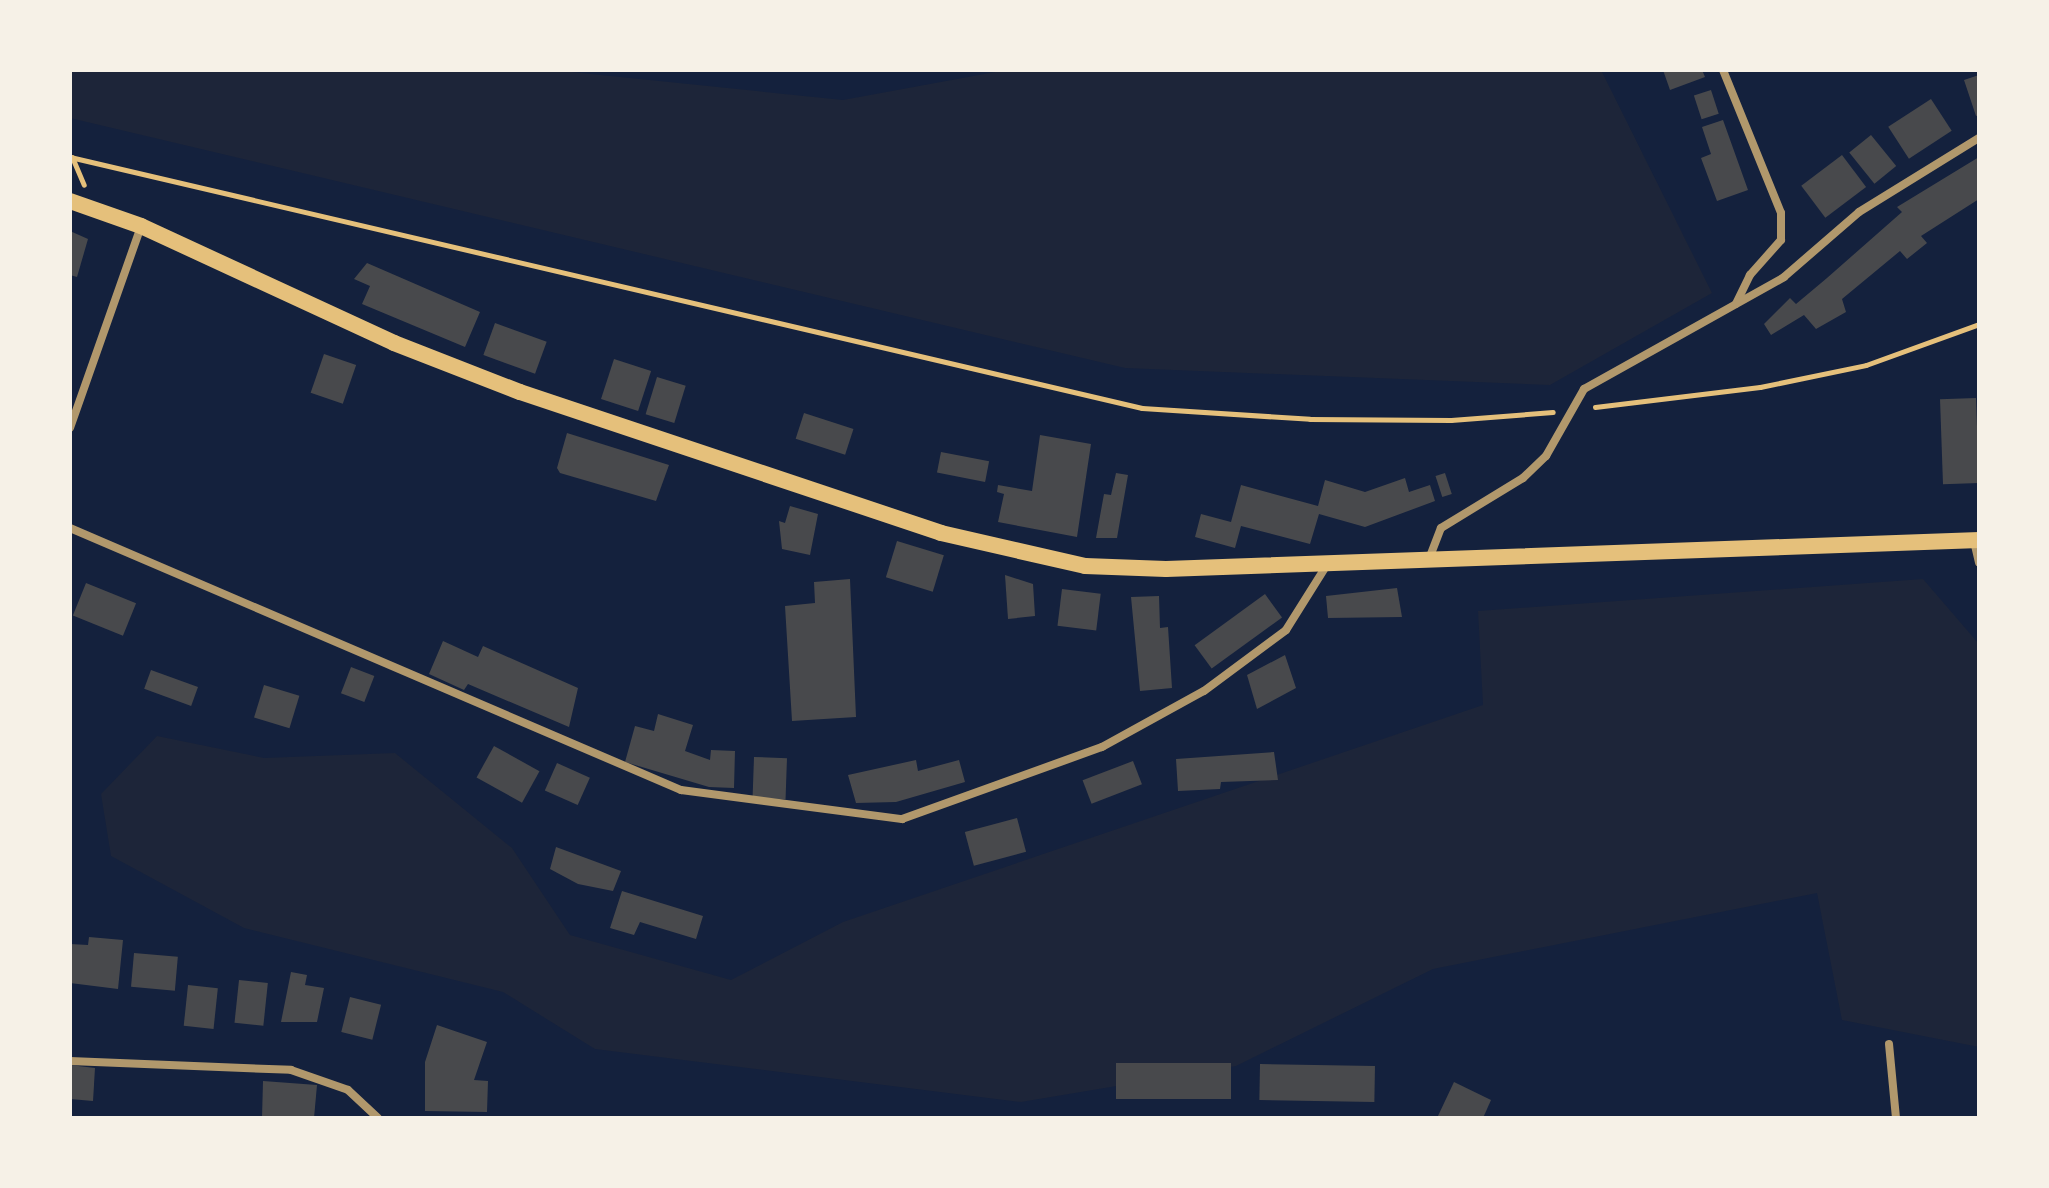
<!DOCTYPE html>
<html>
<head>
<meta charset="utf-8">
<style>
	body { margin:0 }
	#map { position:relative; width:2049px; height:1188px; overflow:hidden; background:#14213d; font-family:Figtree,sans-serif }
	div>[style] { position:absolute }
	[style*='--x'] { left:calc(var(--x)*1px); top:calc(var(--y)*1px); width:calc(var(--w)*1px); rotate:calc(var(--a)*1deg) }
	.green>* { inset:0; background:#1d2539 }
	.building>* { inset:0; background:#48494c; transform-origin:0 0 }
	.path>* { height:5px; margin:-2.5px; padding:0 2.5px; transform-origin:2.5px; border-radius:2.5px; background:#e5c07b }
	.minor>* { height:8px; margin:-4px; padding:0 4px; transform-origin:4px; border-radius:4px; background:#b1986c }
	.secondary>* { height:16px; margin:-8px; padding:0 8px; transform-origin:8px; border-radius:8px; background:#e5c07b }
	span { translate:-50% -50%; white-space:nowrap; text-align:center; line-height:1.15; -webkit-text-stroke:7px #f6f1e7; paint-order:stroke }
	.frame { position:absolute; inset:0; border:72px solid #f6f1e7; pointer-events:none }
</style>
</head>
<body>
<div id="map">
	<div class="green">
		<div style="clip-path:polygon(70px 70px,552px 70px,843px 100px,1006px 70px,1601px 70px,1712px 293px,1550px 385px,1125px 368px,70px 118px)"></div>
		<div style="clip-path:polygon(1923px 579px,1979px 644px,1979px 1047px,1842px 1020px,1817px 893px,1433px 969px,1236px 1066px,1021px 1102px,595px 1049px,503px 992px,244px 928px,111px 856px,101px 794px,157px 736px,264px 758px,395px 753px,512px 848px,570px 935px,731px 980px,843px 922px,1483px 705px,1478px 611px)"></div>
	</div>
	<div class="building">
		<div style="clip-path:polygon(1663px 70px,1702px 70px,1705px 77px,1670px 90px)"></div>
		<div style="clip-path:polygon(1979px 75px,1979px 115px,1976px 116px,1964px 80px)"></div>
		<div style="left:1711px;top:90px;width:25px;height:18px;rotate:72deg"></div>
		<div style="left:1931px;top:99px;width:38px;height:51px;rotate:57deg"></div>
		<div style="clip-path:polygon(1723px 120px,1748px 190px,1717px 201px,1701px 158px,1711px 154px,1702px 127px)"></div>
		<div style="left:1871px;top:135px;width:40px;height:28px;rotate:51deg"></div>
		<div style="left:1842px;top:155px;width:40px;height:51px;rotate:53deg"></div>
		<div style="clip-path:polygon(1979px 157px,1979px 199px,1921px 236px,1927px 243px,1907px 259px,1900px 251px,1842px 299px,1846px 312px,1816px 329px,1804px 315px,1771px 335px,1764px 324px,1790px 298px,1796px 304px,1827px 278px,1902px 212px,1897px 207px)"></div>
		<div style="clip-path:polygon(70px 231px,88px 239px,77px 277px,70px 275px)"></div>
		<div style="clip-path:polygon(367px 263px,480px 312px,465px 347px,362px 304px,370px 286px,354px 279px)"></div>
		<div style="left:495px;top:323px;width:55px;height:34px;rotate:20deg"></div>
		<div style="left:324px;top:354px;width:34px;height:41px;rotate:19deg"></div>
		<div style="left:614px;top:359px;width:39px;height:42px;rotate:18deg"></div>
		<div style="left:657px;top:377px;width:30px;height:39px;rotate:17deg"></div>
		<div style="left:1976px;top:398px;width:85px;height:36px;rotate:88deg"></div>
		<div style="left:804px;top:413px;width:52px;height:27px;rotate:18deg"></div>
		<div style="clip-path:polygon(567px 433px,669px 465px,656px 501px,560px 473px,557px 468px)"></div>
		<div style="clip-path:polygon(1040px 435px,1091px 444px,1077px 537px,998px 522px,1004px 494px,997px 492px,998px 485px,1032px 491px)"></div>
		<div style="left:941px;top:452px;width:49px;height:21px;rotate:11deg"></div>
		<div style="clip-path:polygon(1116px 473px,1128px 475px,1117px 538px,1096px 538px,1104px 494px,1111px 495px)"></div>
		<div style="left:1445px;top:473px;width:22px;height:10px;rotate:72deg"></div>
		<div style="clip-path:polygon(1405px 478px,1409px 492px,1430px 485px,1435px 501px,1365px 527px,1319px 514px,1310px 544px,1241px 526px,1235px 548px,1195px 537px,1201px 514px,1231px 522px,1241px 485px,1318px 506px,1325px 480px,1365px 492px)"></div>
		<div style="clip-path:polygon(790px 506px,818px 514px,810px 555px,782px 549px,779px 521px,785px 523px)"></div>
		<div style="left:897px;top:541px;width:49px;height:38px;rotate:17deg"></div>
		<div style="clip-path:polygon(1005px 575px,1033px 584px,1035px 616px,1008px 619px)"></div>
		<div style="clip-path:polygon(850px 579px,856px 717px,792px 721px,785px 606px,815px 603px,814px 582px)"></div>
		<div style="left:86px;top:583px;width:54px;height:35px;rotate:22deg"></div>
		<div style="clip-path:polygon(1397px 588px,1402px 617px,1328px 618px,1326px 596px)"></div>
		<div style="left:1062px;top:589px;width:39px;height:37px;rotate:7deg"></div>
		<div style="left:1265px;top:594px;width:29px;height:87px;rotate:54deg"></div>
		<div style="clip-path:polygon(1159px 596px,1160px 628px,1168px 627px,1172px 688px,1140px 691px,1131px 597px)"></div>
		<div style="clip-path:polygon(443px 641px,478px 657px,483px 646px,578px 688px,569px 727px,468px 684px,464px 690px,429px 674px)"></div>
		<div style="clip-path:polygon(1285px 655px,1296px 688px,1257px 709px,1247px 675px)"></div>
		<div style="left:351px;top:667px;width:25px;height:28px;rotate:21deg"></div>
		<div style="left:151px;top:670px;width:50px;height:20px;rotate:20deg"></div>
		<div style="left:264px;top:685px;width:37px;height:34px;rotate:17deg"></div>
		<div style="clip-path:polygon(658px 714px,693px 725px,685px 751px,710px 760px,711px 750px,735px 751px,734px 788px,709px 787px,625px 762px,635px 726px,654px 731px)"></div>
		<div style="left:494px;top:746px;width:52px;height:36px;rotate:29deg"></div>
		<div style="clip-path:polygon(1274px 752px,1278px 780px,1221px 782px,1220px 789px,1178px 791px,1176px 759px)"></div>
		<div style="left:754px;top:757px;width:33px;height:41px;rotate:2deg"></div>
		<div style="clip-path:polygon(916px 760px,918px 771px,959px 760px,965px 782px,896px 802px,856px 803px,848px 775px)"></div>
		<div style="left:1133px;top:761px;width:25px;height:54px;rotate:69deg"></div>
		<div style="left:557px;top:763px;width:36px;height:30px;rotate:24deg"></div>
		<div style="left:1017px;top:818px;width:35px;height:54px;rotate:75deg"></div>
		<div style="clip-path:polygon(556px 847px,621px 871px,613px 891px,578px 884px,550px 869px)"></div>
		<div style="clip-path:polygon(622px 891px,703px 916px,696px 939px,640px 922px,634px 935px,610px 928px)"></div>
		<div style="clip-path:polygon(89px 937px,123px 940px,118px 989px,70px 983px,70px 944px,88px 945px)"></div>
		<div style="left:134px;top:953px;width:44px;height:34px;rotate:5deg"></div>
		<div style="clip-path:polygon(291px 972px,307px 975px,305px 985px,324px 988px,317px 1022px,281px 1022px)"></div>
		<div style="left:239px;top:980px;width:29px;height:43px;rotate:6deg"></div>
		<div style="left:188px;top:985px;width:30px;height:41px;rotate:6deg"></div>
		<div style="left:350px;top:997px;width:32px;height:36px;rotate:14deg"></div>
		<div style="clip-path:polygon(437px 1025px,487px 1042px,474px 1080px,488px 1081px,487px 1112px,425px 1111px,425px 1062px)"></div>
		<div style="left:1231px;top:1063px;width:36px;height:115px;rotate:90deg"></div>
		<div style="left:1260px;top:1064px;width:115px;height:36px;rotate:1deg"></div>
		<div style="clip-path:polygon(70px 1065px,95px 1068px,93px 1101px,70px 1099px)"></div>
		<div style="clip-path:polygon(263px 1081px,317px 1085px,314px 1118px,262px 1118px)"></div>
		<div style="clip-path:polygon(1454px 1082px,1491px 1100px,1483px 1118px,1437px 1118px)"></div>
	</div>
	<div class="path">
		<div style="--x:70;--y:157;--w:1101;--a:13.18"></div>
		<div style="--x:1142;--y:408;--w:168;--a:3.7"></div>
		<div style="--x:1310;--y:419;--w:141;--a:0.4"></div>
		<div style="--x:1451;--y:420;--w:102;--a:-4.5"></div>
		<div style="--x:72;--y:157;--w:30;--a:67"></div>
		<div style="--x:1595;--y:407;--w:166;--a:-6.9"></div>
		<div style="--x:1760;--y:387;--w:108;--a:-11.7"></div>
		<div style="--x:1866;--y:365;--w:120;--a:-19.9"></div>
	</div>
	<div class="minor">
		<div style="--x:1723;--y:70;--w:154;--a:67.9"></div>
		<div style="--x:1781;--y:213;--w:27;--a:90"></div>
		<div style="--x:1781;--y:240;--w:47;--a:131.5"></div>
		<div style="--x:1750;--y:275;--w:32;--a:116"></div>
		<div style="--x:70;--y:428;--w:214;--a:-70.6"></div>
		<div style="--x:70;--y:528;--w:665;--a:23.21"></div>
		<div style="--x:681;--y:790;--w:223;--a:7.5"></div>
		<div style="--x:902;--y:819;--w:213;--a:-19.8"></div>
		<div style="--x:1102;--y:747;--w:116;--a:-28.8"></div>
		<div style="--x:1204;--y:691;--w:102;--a:-36.6"></div>
		<div style="--x:1286;--y:630;--w:79;--a:-57.9"></div>
		<div style="--x:1974;--y:541;--w:22;--a:77"></div>
		<div style="--x:1429;--y:559;--w:33;--a:-69"></div>
		<div style="--x:1441;--y:528;--w:96;--a:-31.4"></div>
		<div style="--x:1523;--y:478;--w:32;--a:-44"></div>
		<div style="--x:1546;--y:456;--w:77;--a:-60.4"></div>
		<div style="--x:1584;--y:389;--w:229;--a:-29.2"></div>
		<div style="--x:1784;--y:277;--w:99;--a:-40.9"></div>
		<div style="--x:1859;--y:212;--w:141;--a:-31.7"></div>
		<div style="--x:1889;--y:1044;--w:74;--a:84.6"></div>
		<div style="--x:70;--y:1061;--w:221;--a:2.3"></div>
		<div style="--x:291;--y:1070;--w:60;--a:19.3"></div>
		<div style="--x:348;--y:1090;--w:41;--a:43"></div>
	</div>
	<div class="secondary">
		<div style="--x:70;--y:201;--w:75;--a:19.4"></div>
		<div style="--x:141;--y:226;--w:279;--a:24.8"></div>
		<div style="--x:394;--y:343;--w:135;--a:21.3"></div>
		<div style="--x:520;--y:392;--w:444;--a:18.5"></div>
		<div style="--x:941;--y:533;--w:148;--a:12.9"></div>
		<div style="--x:1085;--y:566;--w:81;--a:2.1"></div>
		<div style="--x:1166;--y:569;--w:814;--a:-2.04"></div>
	</div>
	<div class="frame"></div>
</div>
</body>
</html>
